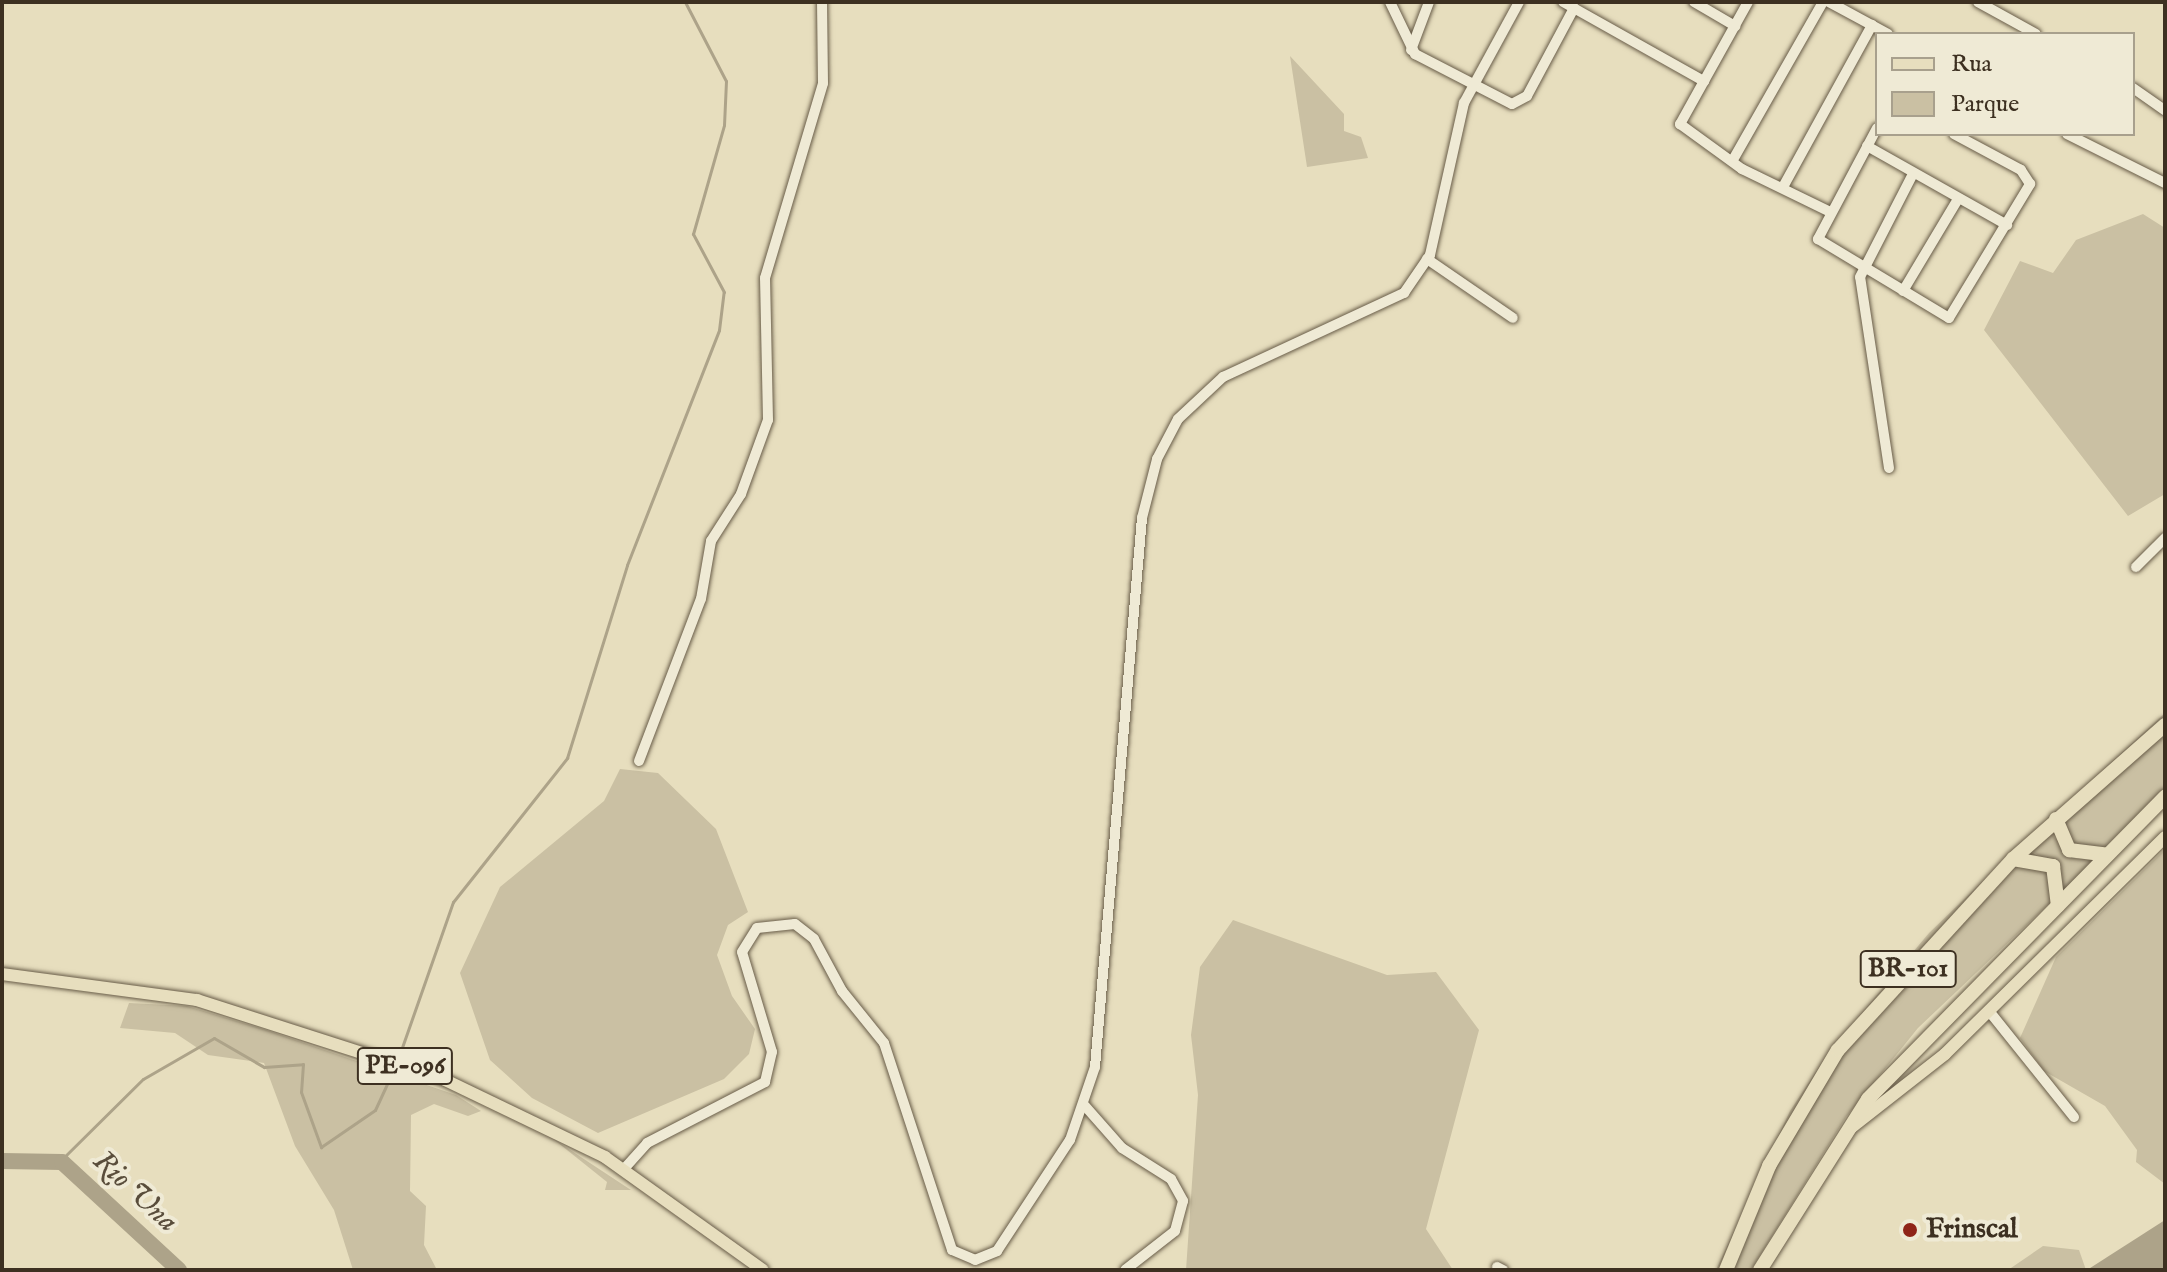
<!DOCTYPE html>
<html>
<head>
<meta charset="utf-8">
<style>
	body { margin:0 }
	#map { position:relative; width:2167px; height:1272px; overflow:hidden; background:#e7debe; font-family:"IM FELL English",serif }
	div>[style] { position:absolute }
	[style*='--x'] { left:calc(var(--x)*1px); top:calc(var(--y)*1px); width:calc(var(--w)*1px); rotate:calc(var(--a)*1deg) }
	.green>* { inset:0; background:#cac0a3 }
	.water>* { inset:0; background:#ada389 }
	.stream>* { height:3px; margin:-1.5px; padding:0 1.5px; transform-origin:1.5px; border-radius:1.5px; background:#ada389 }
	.river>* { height:16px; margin:-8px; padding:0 8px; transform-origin:8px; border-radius:8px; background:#ada389 }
	.roads { filter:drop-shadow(0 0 2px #685c48) drop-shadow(0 0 2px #685c48) }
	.minor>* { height:10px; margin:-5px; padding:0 5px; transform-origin:5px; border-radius:5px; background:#efead5 }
	.major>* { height:12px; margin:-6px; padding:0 6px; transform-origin:6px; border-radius:6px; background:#e7debe }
	.highway>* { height:14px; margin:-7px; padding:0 7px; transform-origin:7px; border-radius:7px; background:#e7debe }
	.dots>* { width:22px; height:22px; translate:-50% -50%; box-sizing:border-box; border:4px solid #efead5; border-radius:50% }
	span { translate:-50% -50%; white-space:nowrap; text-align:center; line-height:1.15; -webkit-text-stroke:8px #efead5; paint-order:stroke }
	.shield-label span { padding:2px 6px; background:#efead5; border:2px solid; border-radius:6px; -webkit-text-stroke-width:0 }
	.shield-label { font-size:26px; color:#3d3021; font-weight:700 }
	.poi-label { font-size:28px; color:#3d3021; font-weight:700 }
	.left { translate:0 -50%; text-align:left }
	.water-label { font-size:30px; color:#594d3b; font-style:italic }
	.frame { position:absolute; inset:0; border:4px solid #3d3021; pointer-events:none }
	.legend { position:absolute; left:1875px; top:32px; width:260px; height:104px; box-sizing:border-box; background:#efead5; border:2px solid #a8a08d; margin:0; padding:10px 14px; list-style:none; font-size:24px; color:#3d3021 }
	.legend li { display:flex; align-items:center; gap:16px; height:40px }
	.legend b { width:40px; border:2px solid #a8a08d }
</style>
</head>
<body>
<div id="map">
	<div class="green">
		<div style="clip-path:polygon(1290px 56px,1344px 114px,1344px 131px,1361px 137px,1368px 158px,1307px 167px)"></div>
		<div style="clip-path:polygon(2143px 214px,2165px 228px,2165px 494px,2128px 516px,1984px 330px,2020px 261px,2053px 273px,2076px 240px)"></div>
		<div style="clip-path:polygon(2165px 713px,2165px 787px,2100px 852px,2058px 841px,2054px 815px)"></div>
		<div style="clip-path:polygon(620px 769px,658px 773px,716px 829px,748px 912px,728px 925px,717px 955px,732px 996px,755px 1029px,749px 1054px,724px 1079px,598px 1133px,532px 1098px,490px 1060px,460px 973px,500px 887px,604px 801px)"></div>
		<div style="clip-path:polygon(2051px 834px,2076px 859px,2099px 855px,2059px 895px,2057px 868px,2027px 848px)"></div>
		<div style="clip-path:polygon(2165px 849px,2165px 1184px,2136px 1162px,2137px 1150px,2105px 1106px,2044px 1071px,2020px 1038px,2056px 957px)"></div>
		<div style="clip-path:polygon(2026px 850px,2048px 860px,2056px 897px,1918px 1028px,1846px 1117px,1751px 1270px,1716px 1270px,1790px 1111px,1829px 1052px,1929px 933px,2011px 854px)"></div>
		<div style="clip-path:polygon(1233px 920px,1387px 975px,1436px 972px,1479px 1030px,1426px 1229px,1453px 1270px,1186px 1270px,1198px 1095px,1191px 1035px,1200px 967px)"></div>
		<div style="clip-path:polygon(129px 1003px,187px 1006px,266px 1030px,456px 1095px,481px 1111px,468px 1116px,434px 1104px,411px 1115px,410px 1191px,426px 1206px,424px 1245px,437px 1270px,353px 1270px,334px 1210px,295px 1146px,264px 1063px,208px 1055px,175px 1033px,120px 1028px)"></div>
		<div style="clip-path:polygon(552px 1138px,631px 1190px,605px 1190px,607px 1182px)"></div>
		<div style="clip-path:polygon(2043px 1246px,2079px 1250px,2086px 1270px,2008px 1270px)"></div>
	</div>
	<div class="water">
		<div style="clip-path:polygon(2165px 1220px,2165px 1270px,2087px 1270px)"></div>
	</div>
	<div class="stream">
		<div style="--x:399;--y:1056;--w:163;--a:-70.7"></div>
		<div style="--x:453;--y:902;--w:184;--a:-51.6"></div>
		<div style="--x:567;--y:758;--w:202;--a:-72.7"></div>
		<div style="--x:627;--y:565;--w:252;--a:-68.6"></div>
		<div style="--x:719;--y:330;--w:38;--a:-83"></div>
		<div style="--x:724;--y:292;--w:66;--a:-118.1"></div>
		<div style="--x:693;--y:234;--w:113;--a:-74.1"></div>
		<div style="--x:724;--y:125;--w:44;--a:-87.4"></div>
		<div style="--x:726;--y:81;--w:89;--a:-117.4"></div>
		<div style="--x:59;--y:1162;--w:118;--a:-44.7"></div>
		<div style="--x:143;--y:1079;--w:82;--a:-30"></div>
		<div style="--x:214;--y:1038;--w:58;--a:30.1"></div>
		<div style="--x:264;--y:1067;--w:39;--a:-4"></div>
		<div style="--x:303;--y:1064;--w:28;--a:94"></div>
		<div style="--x:301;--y:1092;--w:59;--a:70"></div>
		<div style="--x:321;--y:1147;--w:65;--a:-34.4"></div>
		<div style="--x:375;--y:1110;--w:43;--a:-65.2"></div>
	</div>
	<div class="river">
		<div style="--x:2;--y:1161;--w:60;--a:1"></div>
		<div style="--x:62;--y:1162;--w:159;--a:42.7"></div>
	</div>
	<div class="roads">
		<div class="minor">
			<div style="--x:1390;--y:2;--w:58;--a:64.3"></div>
			<div style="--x:1415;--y:54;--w:109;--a:27.3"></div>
			<div style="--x:1512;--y:104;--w:17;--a:-28"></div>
			<div style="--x:1527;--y:96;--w:100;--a:-61.9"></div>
			<div style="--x:1563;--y:2;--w:162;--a:29.3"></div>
			<div style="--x:1694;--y:2;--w:48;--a:30.3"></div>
			<div style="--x:1748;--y:2;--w:140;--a:119.1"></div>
			<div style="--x:1680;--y:124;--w:77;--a:36"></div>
			<div style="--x:1742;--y:169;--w:96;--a:26"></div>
			<div style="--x:1829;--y:2;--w:67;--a:28.5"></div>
			<div style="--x:1978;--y:2;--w:66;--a:28.9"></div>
			<div style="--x:1411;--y:50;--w:51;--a:-69.4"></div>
			<div style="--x:2133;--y:88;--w:39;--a:35"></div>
			<div style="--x:1877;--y:128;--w:126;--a:118"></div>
			<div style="--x:1818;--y:239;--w:153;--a:31.1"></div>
			<div style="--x:1949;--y:318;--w:157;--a:-58.8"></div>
			<div style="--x:2030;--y:184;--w:17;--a:-123"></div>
			<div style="--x:2021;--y:170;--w:76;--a:-151.8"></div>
			<div style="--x:2067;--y:134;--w:110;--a:26.6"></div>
			<div style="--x:1867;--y:146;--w:161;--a:29.4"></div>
			<div style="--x:1734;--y:158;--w:180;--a:-60.3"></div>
			<div style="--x:1783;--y:187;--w:185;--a:-61.2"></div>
			<div style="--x:1427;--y:259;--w:104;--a:34.5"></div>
			<div style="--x:1903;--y:291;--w:107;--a:-59.1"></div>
			<div style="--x:1889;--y:468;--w:193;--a:-98.6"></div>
			<div style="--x:1860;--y:277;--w:116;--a:-62.8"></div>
			<div style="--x:2136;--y:567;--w:41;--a:-45"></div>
			<div style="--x:639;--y:761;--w:173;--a:-69.1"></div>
			<div style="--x:701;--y:599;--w:59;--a:-80.2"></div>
			<div style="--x:711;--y:541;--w:56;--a:-57.4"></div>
			<div style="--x:741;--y:494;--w:79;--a:-70"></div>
			<div style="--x:768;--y:420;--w:142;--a:-91.2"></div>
			<div style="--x:765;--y:278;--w:203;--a:-73.4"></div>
			<div style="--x:823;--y:83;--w:81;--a:-90.7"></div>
			<div style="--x:1989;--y:1011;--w:136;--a:51.3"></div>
			<div style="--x:1085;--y:1106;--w:56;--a:48.6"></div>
			<div style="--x:1122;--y:1148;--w:58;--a:32.3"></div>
			<div style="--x:1171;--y:1179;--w:25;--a:61"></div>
			<div style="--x:1183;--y:1201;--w:31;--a:105"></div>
			<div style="--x:1175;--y:1231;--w:63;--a:142"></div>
			<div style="--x:623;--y:1170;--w:36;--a:-48"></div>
			<div style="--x:647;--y:1143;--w:133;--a:-27.3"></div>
			<div style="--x:765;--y:1082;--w:31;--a:-77"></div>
			<div style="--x:772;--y:1052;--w:104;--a:-106.7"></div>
			<div style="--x:742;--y:952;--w:28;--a:-58"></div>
			<div style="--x:757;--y:928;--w:38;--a:-6"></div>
			<div style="--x:795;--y:924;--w:24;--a:38"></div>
			<div style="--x:814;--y:939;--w:59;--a:61.7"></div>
			<div style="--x:842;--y:991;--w:67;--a:51.1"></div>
			<div style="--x:884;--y:1043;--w:218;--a:71.8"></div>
			<div style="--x:952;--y:1250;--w:25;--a:23"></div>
			<div style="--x:975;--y:1260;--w:24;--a:-22"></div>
			<div style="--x:997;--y:1251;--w:133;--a:-56.7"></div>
			<div style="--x:1070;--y:1140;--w:77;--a:-71.1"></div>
			<div style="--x:1095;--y:1067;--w:551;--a:-85.11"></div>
			<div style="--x:1142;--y:518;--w:61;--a:-75.7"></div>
			<div style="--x:1157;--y:459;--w:45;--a:-62.3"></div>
			<div style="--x:1178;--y:419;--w:62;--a:-43"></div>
			<div style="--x:1223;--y:377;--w:200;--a:-24.9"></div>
			<div style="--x:1404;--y:293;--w:46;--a:-55.6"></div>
			<div style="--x:1430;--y:255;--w:156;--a:-77.4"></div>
			<div style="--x:1464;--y:103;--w:115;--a:-61.4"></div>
			<div style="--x:1497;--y:1267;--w:7;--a:27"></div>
		</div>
		<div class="major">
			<div style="--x:2;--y:974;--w:197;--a:7.6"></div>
			<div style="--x:197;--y:1000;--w:258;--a:17.8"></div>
			<div style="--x:443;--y:1079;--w:180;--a:25.7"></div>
			<div style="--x:605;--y:1157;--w:194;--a:35.6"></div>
			<div style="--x:1852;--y:1127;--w:118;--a:-38.1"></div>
			<div style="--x:1945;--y:1054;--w:309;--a:-44.6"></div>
		</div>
		<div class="highway">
			<div style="--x:2056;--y:819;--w:34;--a:67"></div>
			<div style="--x:2069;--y:850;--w:39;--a:7"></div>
			<div style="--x:2013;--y:859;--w:41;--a:9.9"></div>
			<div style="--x:2053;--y:866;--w:40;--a:82.9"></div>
			<div style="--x:1726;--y:1270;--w:113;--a:-67.5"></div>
			<div style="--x:1769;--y:1166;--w:135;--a:-59.3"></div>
			<div style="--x:1838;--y:1050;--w:259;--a:-47.5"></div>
			<div style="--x:2013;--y:859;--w:203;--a:-41.4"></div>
			<div style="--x:1760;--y:1270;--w:202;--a:-57.7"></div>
			<div style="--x:1868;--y:1099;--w:424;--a:-45.5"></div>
		</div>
	</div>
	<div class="dots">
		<div style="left:1910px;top:1230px;background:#8f2418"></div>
	</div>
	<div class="shield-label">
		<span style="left:1908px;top:969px">BR-101</span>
		<span style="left:405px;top:1066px">PE-096</span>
	</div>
	<div class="poi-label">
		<span class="left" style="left:1926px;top:1230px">Frinscal</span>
	</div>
	<div class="water-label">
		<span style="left:135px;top:1192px;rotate:43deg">Rio Una</span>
	</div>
	<div class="frame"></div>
	<ul class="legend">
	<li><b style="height:10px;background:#e7debe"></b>Rua</li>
	<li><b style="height:22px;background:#cac0a3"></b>Parque</li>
	</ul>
</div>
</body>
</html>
